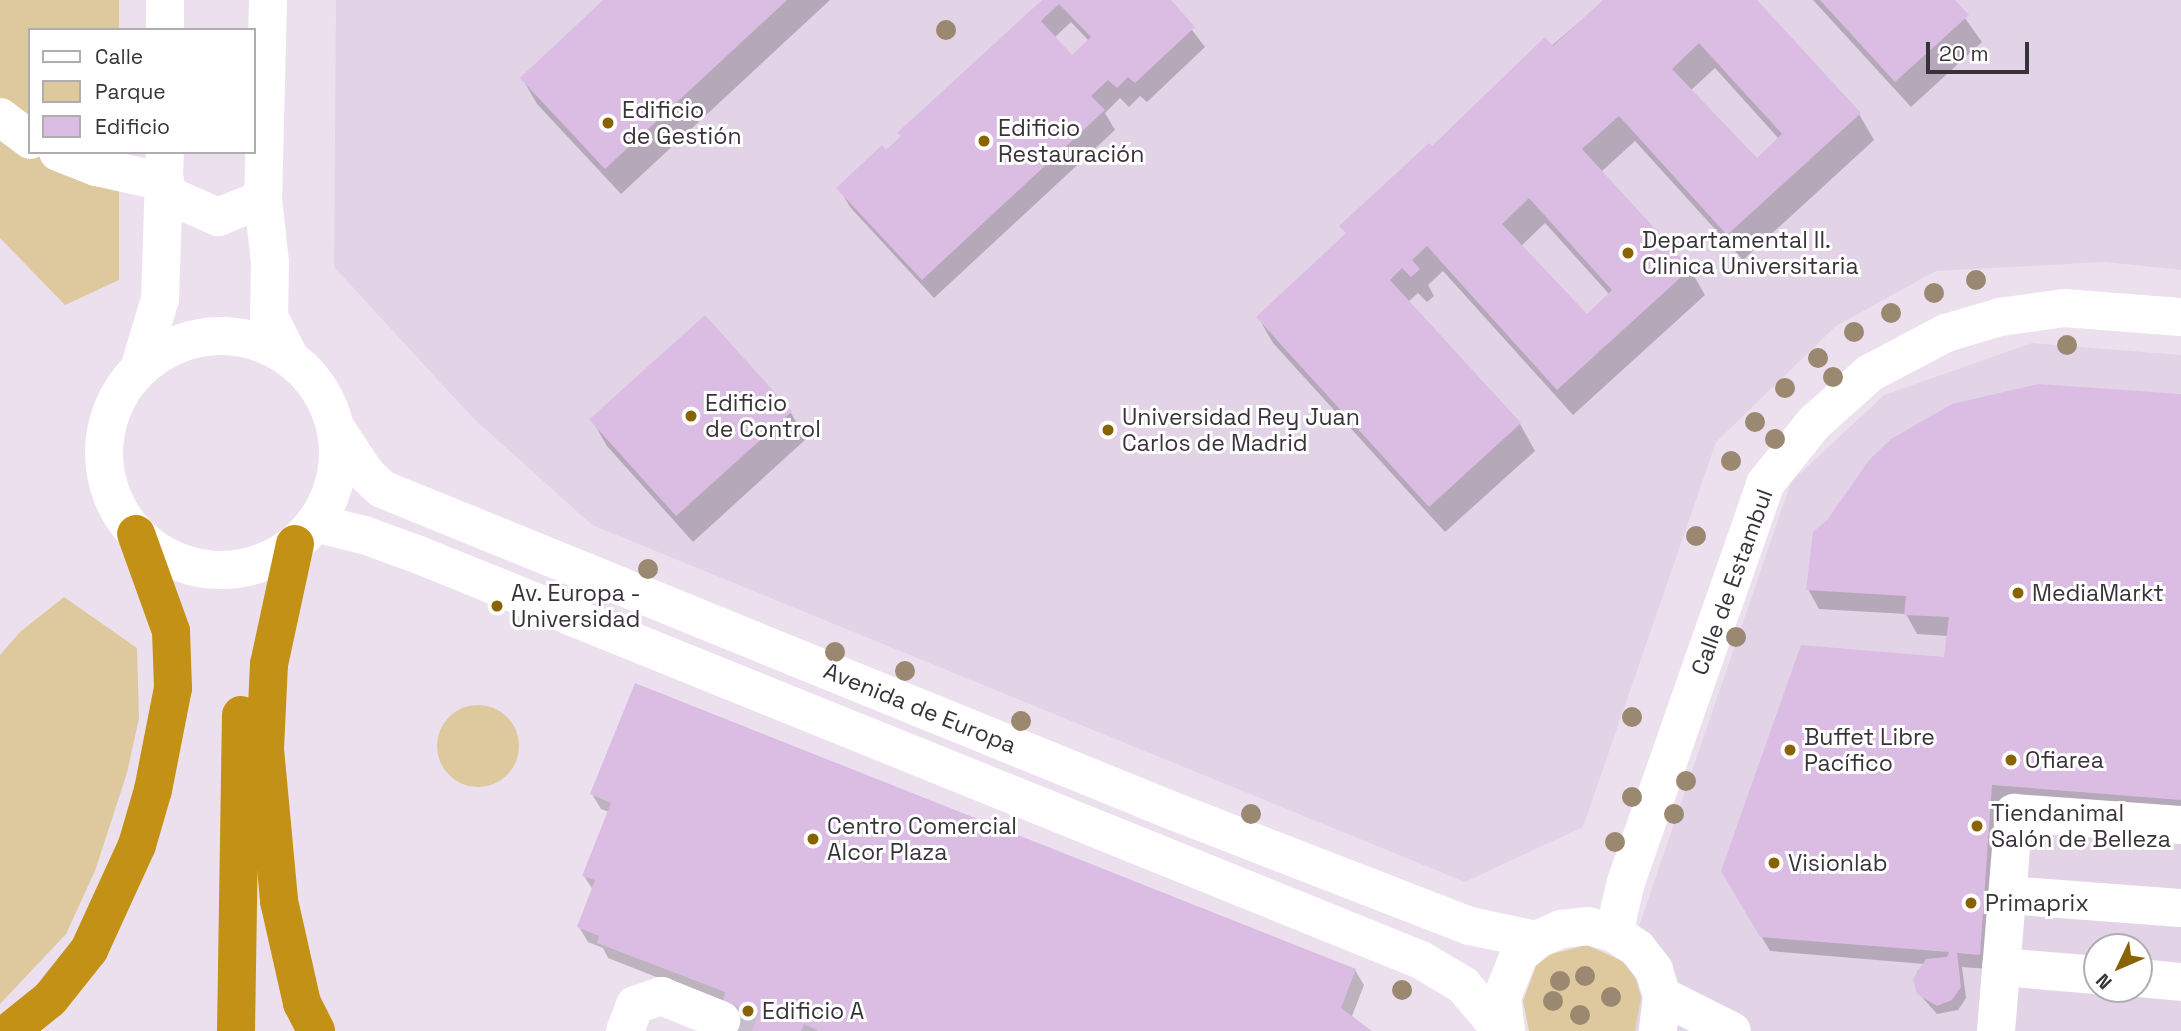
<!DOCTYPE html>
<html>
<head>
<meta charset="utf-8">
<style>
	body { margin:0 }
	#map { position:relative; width:2181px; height:1031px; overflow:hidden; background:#ece0ef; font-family:"Space Grotesk",sans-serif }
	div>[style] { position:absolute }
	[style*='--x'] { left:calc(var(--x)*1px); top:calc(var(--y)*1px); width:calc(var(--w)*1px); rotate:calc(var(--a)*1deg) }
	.built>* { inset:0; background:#e3d3e7 }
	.green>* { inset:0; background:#dec89d }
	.round { border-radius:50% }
	.shadow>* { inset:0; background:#0003 }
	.building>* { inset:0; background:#dbbde4; transform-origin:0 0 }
	.minor-tunnel>* { height:38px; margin-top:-19px; transform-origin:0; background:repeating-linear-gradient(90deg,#c8bdcb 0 38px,transparent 0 57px) }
	.minor>* { height:38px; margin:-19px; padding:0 19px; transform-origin:19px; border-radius:19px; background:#fff }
	.minor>.ring { margin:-19px; padding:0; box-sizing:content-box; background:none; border:38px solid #fff; border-radius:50% }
	.highway>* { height:38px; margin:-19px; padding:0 19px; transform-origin:19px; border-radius:19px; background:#c39115 }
	.trees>* { width:20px; height:20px; margin:-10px; border-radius:50%; background:#9b8870 }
	.dots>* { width:19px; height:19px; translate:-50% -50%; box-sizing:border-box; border:4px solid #fff; border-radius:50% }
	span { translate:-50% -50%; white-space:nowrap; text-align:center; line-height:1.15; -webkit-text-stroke:6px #fff; paint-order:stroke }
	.poi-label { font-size:23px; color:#383339 }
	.left { translate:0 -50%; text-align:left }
	.street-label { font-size:23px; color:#383339 }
	.legend { position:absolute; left:28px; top:28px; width:228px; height:126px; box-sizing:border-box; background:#fff; border:2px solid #afadb0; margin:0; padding:9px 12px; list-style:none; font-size:21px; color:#383339 }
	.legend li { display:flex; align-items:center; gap:14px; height:35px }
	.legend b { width:35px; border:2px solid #afadb0 }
	.north { position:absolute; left:2083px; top:933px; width:70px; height:70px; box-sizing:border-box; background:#fff; border:2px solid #afadb0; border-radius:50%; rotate:226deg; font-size:19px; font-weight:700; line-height:28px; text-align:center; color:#383339 }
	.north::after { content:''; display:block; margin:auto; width:24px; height:32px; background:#886300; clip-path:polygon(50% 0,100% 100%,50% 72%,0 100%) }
	.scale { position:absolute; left:1926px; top:42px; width:103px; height:32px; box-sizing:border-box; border:4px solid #383339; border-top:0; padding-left:9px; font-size:21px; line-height:24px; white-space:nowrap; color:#383339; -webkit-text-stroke:5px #fff; paint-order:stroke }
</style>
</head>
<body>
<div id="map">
	<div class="built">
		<div style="clip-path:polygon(336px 0,2181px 0,2181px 270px,2105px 262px,1936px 271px,1836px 326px,1716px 442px,1583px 827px,1465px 882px,592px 525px,473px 418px,334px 267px)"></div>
		<div style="clip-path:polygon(evenodd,2032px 343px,2181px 355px,2181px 1031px,1603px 1031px,1791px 482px,1884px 395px,2032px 343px,2097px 947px,2139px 947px,2139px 989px,2097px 989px,2097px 947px)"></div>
	</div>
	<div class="green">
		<div style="clip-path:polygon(0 0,119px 0,119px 30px,30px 30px,30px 152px,119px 152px,119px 280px,65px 305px,0 238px)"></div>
		<div style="clip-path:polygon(64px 597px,137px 648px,139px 718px,127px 773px,95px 871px,66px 934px,0 1004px,0 655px,20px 632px)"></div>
		<div class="round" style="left:437px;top:705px;width:82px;height:82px"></div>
		<div style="clip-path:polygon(1587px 945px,1622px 961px,1635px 978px,1641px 997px,1635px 1031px,1529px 1031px,1523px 1001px,1536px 966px,1551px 954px)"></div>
	</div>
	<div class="shadow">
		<div style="clip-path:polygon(606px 0,830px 0,621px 194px,537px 104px,522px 78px)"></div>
		<div style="clip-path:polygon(evenodd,1044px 0,1169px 0,1205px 47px,1147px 102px,1140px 96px,1129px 107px,1120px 98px,1105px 113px,1115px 130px,934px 298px,850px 207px,839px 188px,886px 153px,1044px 0,1071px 22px,1089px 41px,1072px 57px,1054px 38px,1071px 22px)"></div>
		<div style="clip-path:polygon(evenodd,1605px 0,1755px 0,1859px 114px,1874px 140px,1743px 260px,1635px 141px,1601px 172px,1690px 269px,1705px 295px,1573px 415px,1443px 271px,1428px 285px,1434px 296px,1427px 302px,1418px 293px,1408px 302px,1520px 424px,1535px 451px,1445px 532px,1273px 343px,1258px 317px,1347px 235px,1342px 226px,1605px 0,1715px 68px,1779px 139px,1757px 161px,1690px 91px,1715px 68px,1605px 0,1545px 223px,1610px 295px,1587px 316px,1521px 246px,1545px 223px)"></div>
		<div style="clip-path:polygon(1813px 0,1952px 0,1982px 42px,1911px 107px)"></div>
		<div style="clip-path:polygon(2181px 395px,2181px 818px,2000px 800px,1988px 969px,1962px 967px,1966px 998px,1958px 1010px,1937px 1014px,1922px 997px,1916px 986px,1917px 972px,1924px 964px,1770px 951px,1723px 871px,1947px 659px,1949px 636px,1917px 634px,1906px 614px,1819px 609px,1808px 589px)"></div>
		<div style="clip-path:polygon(791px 413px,806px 439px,693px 542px,607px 446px,592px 420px)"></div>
		<div style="clip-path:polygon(592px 794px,1355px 970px,1364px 985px,1352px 1016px,1370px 1031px,719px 1031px,725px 1004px,608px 958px,603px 948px,588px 942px,579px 927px,593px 890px,584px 876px,609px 812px,601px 809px)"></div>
	</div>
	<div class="building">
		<div style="clip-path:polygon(603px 0,787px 0,605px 169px,520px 78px)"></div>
		<div style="clip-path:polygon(evenodd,1042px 0,1171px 0,1195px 27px,1135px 83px,1128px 77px,1117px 88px,1108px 80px,1091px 96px,1105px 110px,922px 280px,836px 188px,882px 145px,886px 150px,901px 136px,897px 133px,1042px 0,1059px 4px,1091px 37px,1072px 55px,1041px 21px,1059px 4px)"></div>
		<div style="clip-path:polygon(evenodd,1603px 0,1757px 0,1861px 113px,1727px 235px,1619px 116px,1582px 149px,1691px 268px,1557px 390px,1427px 246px,1412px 260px,1420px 269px,1411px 277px,1402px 268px,1390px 280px,1521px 423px,1429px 507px,1256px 317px,1346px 233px,1339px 226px,1429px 143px,1432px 146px,1545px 37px,1553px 46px,1603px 0,1699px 43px,1782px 134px,1757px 158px,1672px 69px,1699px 43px,1603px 0,1529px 198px,1612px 290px,1587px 314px,1502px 224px,1529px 198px)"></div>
		<div style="clip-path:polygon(1820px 0,1955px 0,1969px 15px,1895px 82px)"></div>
		<div style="left:705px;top:315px;width:130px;height:156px;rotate:48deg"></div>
		<div style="clip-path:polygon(2038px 384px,2181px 394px,2181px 800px,1992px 785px,1980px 955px,1957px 953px,1961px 987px,1952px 1000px,1937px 1006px,1917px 994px,1913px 979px,1926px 959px,1947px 957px,1949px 952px,1760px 937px,1721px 871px,1801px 645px,1944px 657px,1949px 617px,1904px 615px,1906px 596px,1806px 590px,1813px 532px,1828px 519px,1869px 460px,1891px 439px,1952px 404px)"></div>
		<div style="clip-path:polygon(635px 683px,1356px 969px,1341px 1008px,1372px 1031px,819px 1031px,804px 1024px,801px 1031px,717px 1031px,725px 992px,597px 943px,599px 936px,577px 927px,595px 880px,582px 876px,611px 803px,590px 794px)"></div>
	</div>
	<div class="minor-tunnel">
		<div style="--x:721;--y:1020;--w:33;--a:20"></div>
	</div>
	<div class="minor">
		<div style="--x:165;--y:0;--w:30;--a:90"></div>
		<div style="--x:268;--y:0;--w:199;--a:91.4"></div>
		<div style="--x:263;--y:199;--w:63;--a:83.7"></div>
		<div style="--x:270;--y:262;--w:55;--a:91"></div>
		<div style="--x:269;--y:317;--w:44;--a:62.9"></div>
		<div style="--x:0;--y:117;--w:38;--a:37"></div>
		<div style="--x:58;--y:152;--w:41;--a:21.5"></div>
		<div style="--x:96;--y:167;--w:71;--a:12.3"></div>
		<div style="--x:166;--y:194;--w:57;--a:23.9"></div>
		<div style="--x:218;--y:217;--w:48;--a:-21.8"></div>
		<div class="ring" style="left:104px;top:336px;width:196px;height:196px"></div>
		<div style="--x:140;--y:366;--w:70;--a:-73.4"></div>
		<div style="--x:160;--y:299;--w:147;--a:-88.1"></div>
		<div style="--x:335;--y:427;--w:56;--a:56.6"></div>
		<div style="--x:366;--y:474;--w:22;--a:43"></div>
		<div style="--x:382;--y:489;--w:849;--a:22.15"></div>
		<div style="--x:1168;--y:809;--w:324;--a:21.2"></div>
		<div style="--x:1470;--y:926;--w:67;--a:12"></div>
		<div style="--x:315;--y:523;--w:50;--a:13.8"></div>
		<div style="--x:364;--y:535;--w:59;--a:20"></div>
		<div style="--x:419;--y:555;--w:1081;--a:22.01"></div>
		<div style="--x:1421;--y:960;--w:49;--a:30.8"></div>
		<div style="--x:1463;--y:985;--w:60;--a:49.7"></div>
		<div style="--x:2007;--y:895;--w:174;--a:4.3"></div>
		<div style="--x:1614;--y:933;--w:52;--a:-76.8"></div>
		<div style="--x:1626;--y:882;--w:422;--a:-70.7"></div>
		<div style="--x:1765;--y:484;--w:78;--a:-51.2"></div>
		<div style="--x:1814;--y:423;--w:75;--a:-41.8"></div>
		<div style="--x:1870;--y:373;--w:86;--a:-27.8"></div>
		<div style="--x:1946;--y:333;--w:56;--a:-16.5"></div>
		<div style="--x:2000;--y:317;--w:65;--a:-8"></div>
		<div style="--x:2064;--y:308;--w:117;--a:4.4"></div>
		<div style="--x:2001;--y:967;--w:96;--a:4.8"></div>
		<div style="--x:2139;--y:978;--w:42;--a:5.4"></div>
		<div style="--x:1662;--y:996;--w:78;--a:26.6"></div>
		<div style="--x:625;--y:1031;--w:28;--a:-69"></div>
		<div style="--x:635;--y:1005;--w:28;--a:-19"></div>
		<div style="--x:661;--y:996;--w:65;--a:21.8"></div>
		<div style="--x:1506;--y:1031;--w:34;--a:-97"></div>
		<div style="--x:1502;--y:997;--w:45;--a:-68"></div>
		<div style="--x:1519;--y:955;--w:23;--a:-41"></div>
		<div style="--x:1536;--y:940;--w:27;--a:-24"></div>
		<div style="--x:1561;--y:929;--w:27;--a:-6"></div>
		<div style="--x:1588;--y:926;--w:27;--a:15"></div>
		<div style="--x:1614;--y:933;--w:27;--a:33"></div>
		<div style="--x:1637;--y:948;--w:28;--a:52"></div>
		<div style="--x:1654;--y:970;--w:27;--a:73"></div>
		<div style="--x:1662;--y:996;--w:35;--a:97"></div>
		<div style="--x:1996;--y:1031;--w:219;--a:-85.3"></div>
		<div style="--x:2014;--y:813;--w:167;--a:4.1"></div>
	</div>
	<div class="highway">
		<div style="--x:295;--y:544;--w:123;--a:102.2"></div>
		<div style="--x:269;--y:664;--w:85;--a:92.7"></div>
		<div style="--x:265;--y:749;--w:153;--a:84.7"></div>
		<div style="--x:279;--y:901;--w:105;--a:77.3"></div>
		<div style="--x:302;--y:1003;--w:31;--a:63"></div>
		<div style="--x:10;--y:1031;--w:51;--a:-38.7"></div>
		<div style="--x:50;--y:999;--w:63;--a:-51.5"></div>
		<div style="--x:89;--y:950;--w:115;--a:-65.4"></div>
		<div style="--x:137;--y:845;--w:57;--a:-73.8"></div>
		<div style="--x:153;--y:790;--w:104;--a:-78.9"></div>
		<div style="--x:173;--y:688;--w:57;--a:-92"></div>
		<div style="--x:171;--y:631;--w:103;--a:-109.8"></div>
		<div style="--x:236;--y:1031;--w:316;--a:-89.1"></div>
	</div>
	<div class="trees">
		<div style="left:946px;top:30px"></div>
		<div style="left:1976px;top:280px"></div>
		<div style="left:1934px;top:293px"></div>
		<div style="left:1891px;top:313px"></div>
		<div style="left:1854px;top:332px"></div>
		<div style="left:2067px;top:345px"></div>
		<div style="left:1818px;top:358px"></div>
		<div style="left:1833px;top:377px"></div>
		<div style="left:1785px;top:388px"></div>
		<div style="left:1755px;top:422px"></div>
		<div style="left:1775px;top:439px"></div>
		<div style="left:1731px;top:461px"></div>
		<div style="left:1696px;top:536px"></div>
		<div style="left:648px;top:569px"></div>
		<div style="left:1736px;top:637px"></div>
		<div style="left:835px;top:652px"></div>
		<div style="left:905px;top:671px"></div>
		<div style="left:1632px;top:717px"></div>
		<div style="left:1021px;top:721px"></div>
		<div style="left:1686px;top:781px"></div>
		<div style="left:1632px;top:797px"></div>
		<div style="left:1251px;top:814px"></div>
		<div style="left:1674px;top:814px"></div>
		<div style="left:1615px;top:842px"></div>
		<div style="left:1585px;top:976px"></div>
		<div style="left:1560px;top:981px"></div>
		<div style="left:1402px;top:990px"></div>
		<div style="left:1611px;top:997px"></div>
		<div style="left:1553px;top:1001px"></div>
		<div style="left:1580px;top:1015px"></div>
	</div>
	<div class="dots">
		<div style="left:608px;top:123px;background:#886300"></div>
		<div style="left:984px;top:141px;background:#886300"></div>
		<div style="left:1628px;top:253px;background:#886300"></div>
		<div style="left:691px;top:416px;background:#886300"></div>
		<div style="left:1108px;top:430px;background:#886300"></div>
		<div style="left:2018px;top:593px;background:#886300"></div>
		<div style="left:497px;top:606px;background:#886300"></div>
		<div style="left:1790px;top:750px;background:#886300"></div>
		<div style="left:2011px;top:760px;background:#886300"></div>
		<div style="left:1977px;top:826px;background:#886300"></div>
		<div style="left:813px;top:839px;background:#886300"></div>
		<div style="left:1774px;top:863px;background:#886300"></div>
		<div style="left:1971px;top:903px;background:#886300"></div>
		<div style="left:748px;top:1011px;background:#886300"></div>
	</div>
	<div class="poi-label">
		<span class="left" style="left:622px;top:123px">Edificio<br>de Gestión</span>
		<span class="left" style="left:998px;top:141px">Edificio<br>Restauración</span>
		<span class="left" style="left:1642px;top:253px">Departamental II.<br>Clinica Universitaria</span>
		<span class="left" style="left:705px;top:416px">Edificio<br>de Control</span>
		<span class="left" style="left:1122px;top:430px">Universidad Rey Juan<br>Carlos de Madrid</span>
		<span class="left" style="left:511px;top:606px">Av. Europa -<br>Universidad</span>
		<span class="left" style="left:2032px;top:593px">MediaMarkt</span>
		<span class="left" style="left:1804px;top:750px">Buffet Libre<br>Pacífico</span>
		<span class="left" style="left:2025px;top:760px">Ofiarea</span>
		<span class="left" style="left:1991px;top:826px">Tiendanimal<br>Salón de Belleza</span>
		<span class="left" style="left:827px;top:839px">Centro Comercial<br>Alcor Plaza</span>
		<span class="left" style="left:1788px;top:863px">Visionlab</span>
		<span class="left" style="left:1985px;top:903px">Primaprix</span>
		<span class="left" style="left:762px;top:1011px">Edificio A</span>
	</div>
	<div class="street-label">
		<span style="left:1732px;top:582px;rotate:-70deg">Calle de Estambul</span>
		<span style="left:920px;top:708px;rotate:22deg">Avenida de Europa</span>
	</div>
	<ul class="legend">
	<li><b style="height:9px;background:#fff"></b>Calle</li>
	<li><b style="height:19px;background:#dec89d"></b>Parque</li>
	<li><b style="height:19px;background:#dbbde4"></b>Edificio</li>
	</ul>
	<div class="north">N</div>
	<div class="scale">20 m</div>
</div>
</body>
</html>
